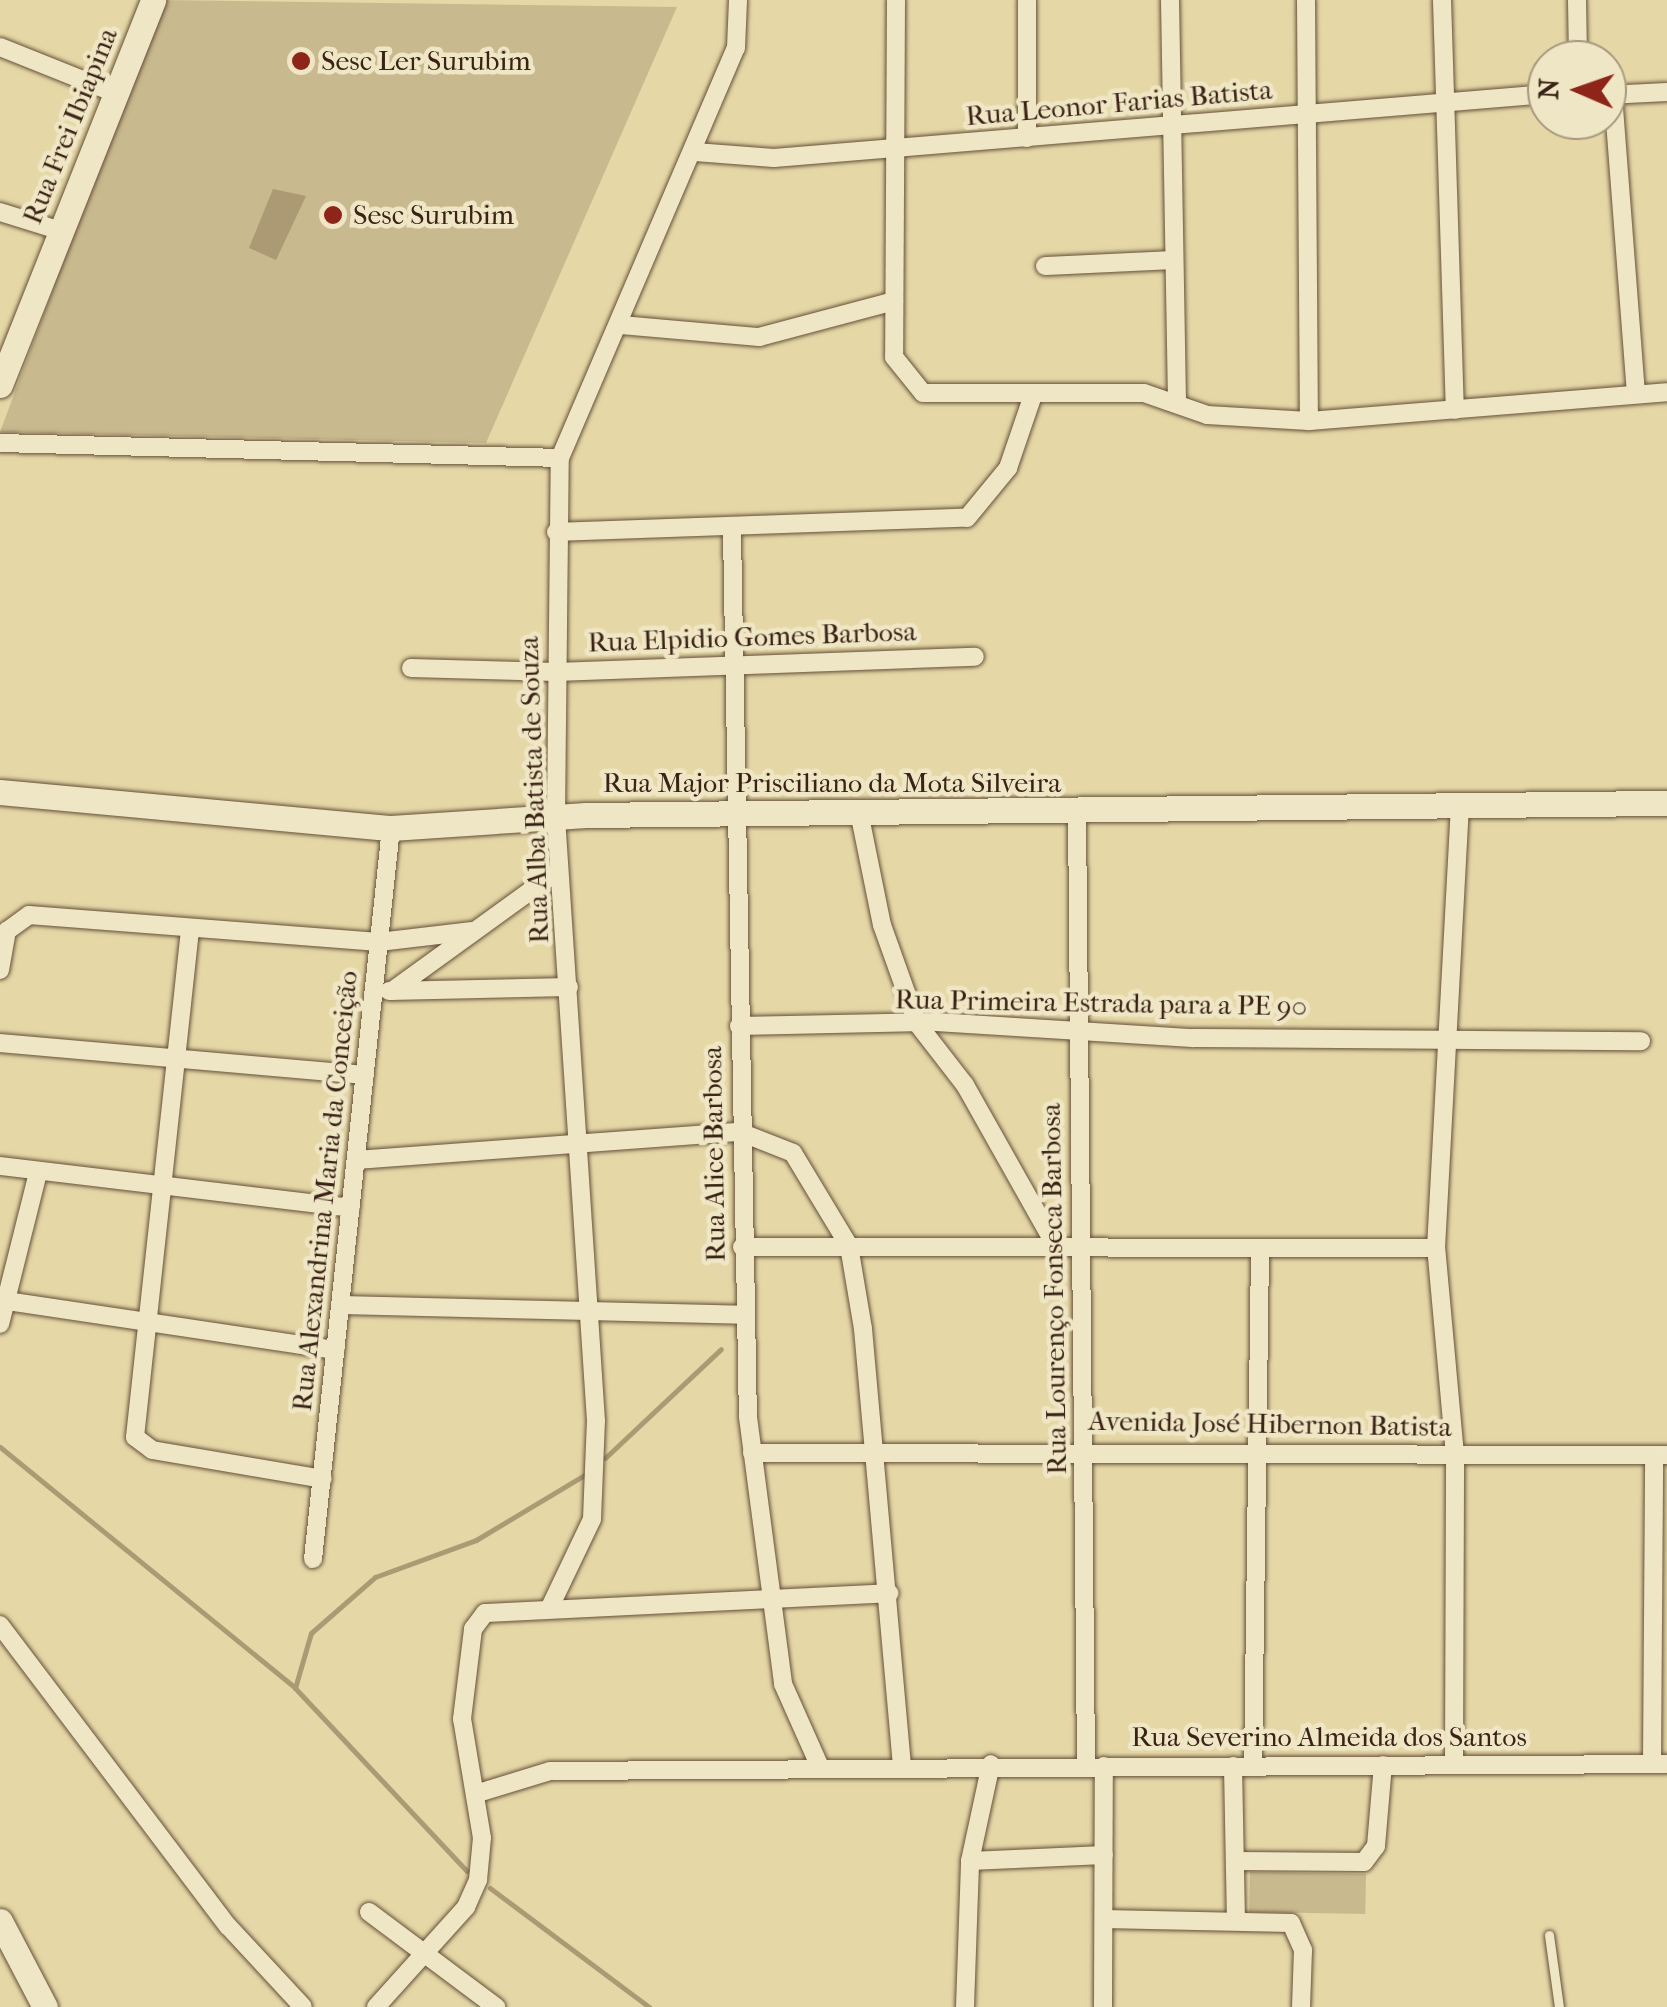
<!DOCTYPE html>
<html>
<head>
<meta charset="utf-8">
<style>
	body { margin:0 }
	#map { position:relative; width:1667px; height:2007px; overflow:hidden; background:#e6d8a6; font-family:"IM FELL French Canon",serif }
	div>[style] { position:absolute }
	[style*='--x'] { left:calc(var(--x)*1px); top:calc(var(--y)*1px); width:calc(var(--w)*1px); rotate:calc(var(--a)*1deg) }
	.green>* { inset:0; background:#c9b98e; transform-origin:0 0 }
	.water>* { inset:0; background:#ac9a75 }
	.stream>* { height:5px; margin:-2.5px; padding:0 2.5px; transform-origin:2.5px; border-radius:2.5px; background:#ac9a75 }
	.roads { filter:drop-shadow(0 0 2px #65503a) drop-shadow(0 0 2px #65503a) }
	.lane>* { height:9px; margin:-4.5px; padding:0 4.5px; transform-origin:4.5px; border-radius:4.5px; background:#efe6c5 }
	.street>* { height:18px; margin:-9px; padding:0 9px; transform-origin:9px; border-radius:9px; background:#efe6c5 }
	.secondary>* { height:25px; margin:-12.5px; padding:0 12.5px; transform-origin:12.5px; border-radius:12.5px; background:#efe6c5 }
	.dots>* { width:28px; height:28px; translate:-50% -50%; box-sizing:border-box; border:5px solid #efe6c5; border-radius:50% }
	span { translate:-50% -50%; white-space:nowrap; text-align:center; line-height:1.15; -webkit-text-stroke:9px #efe6c5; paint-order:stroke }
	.poi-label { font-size:28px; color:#3a2316 }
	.left { translate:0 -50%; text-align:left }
	.street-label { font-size:28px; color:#3a2316 }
	.north { position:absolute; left:1527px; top:40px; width:100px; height:100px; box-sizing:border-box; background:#efe6c5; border:2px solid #a7987f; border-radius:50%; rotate:272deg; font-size:28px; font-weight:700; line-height:40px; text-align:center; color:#3a2316 }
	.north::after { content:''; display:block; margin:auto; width:35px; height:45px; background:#8f2418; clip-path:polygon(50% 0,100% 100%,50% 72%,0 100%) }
</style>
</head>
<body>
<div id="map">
	<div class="green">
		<div style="clip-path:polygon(161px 0,677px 7px,486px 443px,0 432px)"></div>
		<div style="left:1250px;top:1872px;width:116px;height:40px;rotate:1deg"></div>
	</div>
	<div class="water">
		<div style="clip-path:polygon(273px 189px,306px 196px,276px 260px,249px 248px)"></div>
	</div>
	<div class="stream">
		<div style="--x:0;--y:1447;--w:381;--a:39.2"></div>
		<div style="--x:295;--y:1688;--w:251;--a:46.8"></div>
		<div style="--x:605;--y:1458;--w:159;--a:-43.2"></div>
		<div style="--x:295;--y:1688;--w:57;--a:-73.8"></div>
		<div style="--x:311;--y:1633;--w:85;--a:-41.2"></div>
		<div style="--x:375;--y:1577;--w:108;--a:-20.1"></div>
		<div style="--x:476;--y:1540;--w:131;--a:-30.9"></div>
		<div style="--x:490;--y:1888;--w:199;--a:36.8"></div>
	</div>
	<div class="roads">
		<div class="lane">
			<div style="--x:1549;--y:1935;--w:73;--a:82.1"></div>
		</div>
		<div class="street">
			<div style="--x:896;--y:0;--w:357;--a:90.3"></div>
			<div style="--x:894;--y:357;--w:46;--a:51.1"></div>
			<div style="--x:923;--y:393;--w:221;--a:0"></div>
			<div style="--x:1144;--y:393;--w:67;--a:19.2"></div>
			<div style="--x:1207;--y:415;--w:102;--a:3.4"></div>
			<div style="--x:1309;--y:421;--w:359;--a:-4.6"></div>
			<div style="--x:1170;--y:0;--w:400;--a:89"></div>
			<div style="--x:1306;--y:0;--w:421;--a:89.6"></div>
			<div style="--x:1442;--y:0;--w:410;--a:88.2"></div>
			<div style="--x:1577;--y:0;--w:60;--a:89"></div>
			<div style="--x:0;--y:47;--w:124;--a:21.8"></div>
			<div style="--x:1607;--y:95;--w:60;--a:-2.9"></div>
			<div style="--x:1613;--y:95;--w:298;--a:85.6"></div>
			<div style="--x:1027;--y:138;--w:138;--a:-90"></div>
			<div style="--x:695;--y:152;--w:79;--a:4.3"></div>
			<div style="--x:774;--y:158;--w:776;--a:-4.73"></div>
			<div style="--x:0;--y:212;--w:64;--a:17.3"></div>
			<div style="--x:1045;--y:266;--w:125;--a:-2.7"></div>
			<div style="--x:621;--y:325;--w:139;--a:5"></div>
			<div style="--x:759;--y:337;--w:140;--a:-14.9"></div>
			<div style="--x:0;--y:443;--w:560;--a:1.53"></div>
			<div style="--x:732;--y:531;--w:886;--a:88.97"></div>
			<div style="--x:748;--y:1417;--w:269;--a:82.5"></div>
			<div style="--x:783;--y:1684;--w:89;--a:66"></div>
			<div style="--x:556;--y:532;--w:411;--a:-2"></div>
			<div style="--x:967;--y:518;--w:65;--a:-50.6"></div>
			<div style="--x:1008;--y:468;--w:74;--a:-71.1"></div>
			<div style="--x:411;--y:668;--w:145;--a:1.6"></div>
			<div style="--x:556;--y:672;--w:419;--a:-2.1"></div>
			<div style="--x:1077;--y:811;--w:955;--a:89.46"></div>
			<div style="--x:859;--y:812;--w:115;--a:78.5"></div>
			<div style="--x:882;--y:925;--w:104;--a:70.3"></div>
			<div style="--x:917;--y:1023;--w:78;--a:52.3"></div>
			<div style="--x:965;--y:1085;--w:184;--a:60.6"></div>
			<div style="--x:190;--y:930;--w:510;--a:96.19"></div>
			<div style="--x:135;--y:1437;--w:21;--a:37"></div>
			<div style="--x:152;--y:1450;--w:173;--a:9.6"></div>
			<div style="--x:0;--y:970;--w:40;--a:-80"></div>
			<div style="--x:7;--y:931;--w:27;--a:-36"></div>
			<div style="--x:29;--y:915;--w:351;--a:4.4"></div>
			<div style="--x:379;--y:942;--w:94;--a:-6.7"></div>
			<div style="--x:389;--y:991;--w:180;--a:-1.3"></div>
			<div style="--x:392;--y:991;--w:206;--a:-35.9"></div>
			<div style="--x:739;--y:1026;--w:197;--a:-1.2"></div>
			<div style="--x:936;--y:1022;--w:257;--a:3.6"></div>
			<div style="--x:1193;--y:1038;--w:448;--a:0.4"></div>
			<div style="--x:0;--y:1043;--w:366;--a:5"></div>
			<div style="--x:356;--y:1160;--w:385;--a:-4.2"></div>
			<div style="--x:740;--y:1132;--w:57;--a:21.6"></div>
			<div style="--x:793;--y:1153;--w:109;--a:58.9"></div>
			<div style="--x:849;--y:1246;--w:84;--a:80.4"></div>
			<div style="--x:863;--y:1329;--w:435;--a:84.9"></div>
			<div style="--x:0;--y:1166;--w:353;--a:6.8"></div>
			<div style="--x:742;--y:1247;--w:694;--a:0.08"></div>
			<div style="--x:0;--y:1300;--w:339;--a:8.5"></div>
			<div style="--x:340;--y:1305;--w:404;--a:1.4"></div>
			<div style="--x:0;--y:1324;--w:156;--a:-75.9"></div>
			<div style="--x:752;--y:1453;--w:915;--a:0.13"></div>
			<div style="--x:313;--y:1559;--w:735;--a:-83.91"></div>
			<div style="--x:551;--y:1605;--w:95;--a:-64.5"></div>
			<div style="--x:592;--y:1519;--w:98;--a:-87.7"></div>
			<div style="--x:596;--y:1421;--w:605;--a:-93.79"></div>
			<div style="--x:556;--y:817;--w:359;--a:-89.4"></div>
			<div style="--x:560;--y:458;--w:446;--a:-66.8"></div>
			<div style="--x:736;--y:48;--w:48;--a:-87.6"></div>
			<div style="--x:0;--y:1625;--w:378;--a:52.9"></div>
			<div style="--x:228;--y:1926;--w:110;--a:47.2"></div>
			<div style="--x:1454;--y:1763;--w:308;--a:-89.8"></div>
			<div style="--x:1455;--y:1455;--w:208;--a:-95.2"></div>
			<div style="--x:1436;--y:1248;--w:443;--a:-86.9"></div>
			<div style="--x:1652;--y:1764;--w:309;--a:-89.6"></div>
			<div style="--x:1253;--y:1765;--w:517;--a:-89.22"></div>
			<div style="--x:1233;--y:1766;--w:152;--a:88.9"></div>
			<div style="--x:475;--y:1794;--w:78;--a:-17"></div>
			<div style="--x:550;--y:1771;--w:1117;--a:-0.36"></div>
			<div style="--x:970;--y:1861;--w:134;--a:-2.6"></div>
			<div style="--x:1236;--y:1861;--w:128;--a:0.4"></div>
			<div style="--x:1364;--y:1862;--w:20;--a:-53"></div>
			<div style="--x:1376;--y:1846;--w:81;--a:-85.1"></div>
			<div style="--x:369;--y:1912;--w:159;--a:36.8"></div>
			<div style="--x:1104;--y:1919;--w:187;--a:1.2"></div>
			<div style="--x:1291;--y:1923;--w:30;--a:66"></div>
			<div style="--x:1303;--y:1950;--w:57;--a:92"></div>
			<div style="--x:376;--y:2007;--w:135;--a:-48"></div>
			<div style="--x:466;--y:1907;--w:30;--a:-66"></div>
			<div style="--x:478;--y:1880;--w:42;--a:-84.6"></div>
			<div style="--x:482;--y:1838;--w:121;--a:-99.5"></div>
			<div style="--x:462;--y:1719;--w:91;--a:-83"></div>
			<div style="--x:473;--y:1629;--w:20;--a:-53"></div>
			<div style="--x:485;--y:1613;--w:405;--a:-2.8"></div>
			<div style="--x:965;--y:2007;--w:146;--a:-88"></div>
			<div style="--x:970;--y:1861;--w:99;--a:-77.8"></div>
			<div style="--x:1103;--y:2007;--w:241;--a:-89.8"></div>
		</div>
		<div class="secondary">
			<div style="--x:0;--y:385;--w:414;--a:-68.3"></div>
			<div style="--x:0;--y:792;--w:393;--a:5.3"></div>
			<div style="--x:391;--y:828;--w:195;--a:-3.8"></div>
			<div style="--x:586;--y:815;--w:1081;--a:-0.64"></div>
			<div style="--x:0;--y:1921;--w:97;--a:62.4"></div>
		</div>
	</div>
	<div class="dots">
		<div style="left:301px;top:61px;background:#8f2418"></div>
		<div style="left:333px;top:215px;background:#8f2418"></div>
	</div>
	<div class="poi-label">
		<span class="left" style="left:321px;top:61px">Sesc Ler Surubim</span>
		<span class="left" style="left:353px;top:215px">Sesc Surubim</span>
	</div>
	<div class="street-label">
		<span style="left:1119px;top:103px;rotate:-5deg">Rua Leonor Farias Batista</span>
		<span style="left:70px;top:126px;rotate:-68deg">Rua Frei Ibiapina</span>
		<span style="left:752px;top:637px;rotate:-2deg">Rua Elpidio Gomes Barbosa</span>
		<span style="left:832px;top:783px">Rua Major Prisciliano da Mota Silveira</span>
		<span style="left:534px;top:790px;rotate:-92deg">Rua Alba Batista de Souza</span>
		<span style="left:1101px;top:1003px;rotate:1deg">Rua Primeira Estrada para a PE 90</span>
		<span style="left:714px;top:1154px;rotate:-91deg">Rua Alice Barbosa</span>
		<span style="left:325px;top:1191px;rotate:-84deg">Rua Alexandrina Maria da Conceição</span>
		<span style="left:1054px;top:1289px;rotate:-91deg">Rua Lourenço Fonseca Barbosa</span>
		<span style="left:1270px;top:1424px;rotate:1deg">Avenida José Hibernon Batista</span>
		<span style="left:1329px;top:1737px">Rua Severino Almeida dos Santos</span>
	</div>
	<div class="north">N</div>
</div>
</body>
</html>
